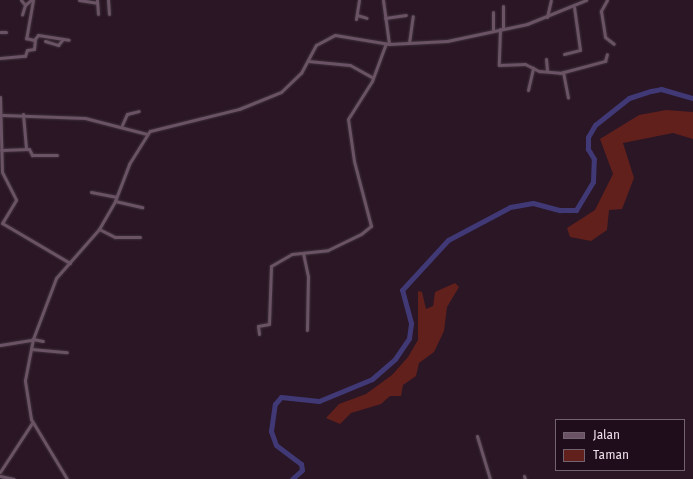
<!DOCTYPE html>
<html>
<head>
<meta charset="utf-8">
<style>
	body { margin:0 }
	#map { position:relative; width:693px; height:479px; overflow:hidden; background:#2a1625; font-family:"Fira Sans",sans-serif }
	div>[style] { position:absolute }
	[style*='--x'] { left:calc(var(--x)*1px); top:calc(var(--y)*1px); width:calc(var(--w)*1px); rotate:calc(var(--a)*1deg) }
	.green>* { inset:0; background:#61201b }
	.river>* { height:5px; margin:-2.5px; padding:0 2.5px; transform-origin:2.5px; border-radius:2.5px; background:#403976 }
	.roads { filter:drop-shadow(0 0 1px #3e303a) drop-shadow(0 0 1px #3e303a) }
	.minor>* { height:3px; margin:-1.5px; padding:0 1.5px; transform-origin:1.5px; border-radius:1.5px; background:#6a5364 }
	span { translate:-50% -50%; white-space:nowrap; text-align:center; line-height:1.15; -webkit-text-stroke:4px #200d1c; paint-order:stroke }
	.legend { position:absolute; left:555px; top:419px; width:130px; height:52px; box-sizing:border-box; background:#200d1c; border:1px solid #73626f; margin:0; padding:5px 7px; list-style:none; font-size:12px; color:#f0e2ec }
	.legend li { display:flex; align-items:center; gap:8px; height:20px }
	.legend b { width:20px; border:1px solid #73626f }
</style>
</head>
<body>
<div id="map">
	<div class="green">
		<div style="clip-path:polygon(666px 110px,693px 112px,693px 139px,673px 133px,623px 143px,634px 178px,622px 209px,609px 210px,607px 230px,591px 241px,570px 237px,567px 228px,595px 210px,613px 174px,600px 139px,639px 115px)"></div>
		<div style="clip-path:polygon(455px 283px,459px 287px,447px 307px,444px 331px,434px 352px,419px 363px,416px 376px,403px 385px,401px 396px,390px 396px,381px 404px,351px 413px,340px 424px,326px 418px,339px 404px,366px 394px,392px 375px,408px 357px,418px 340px,418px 291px,422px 292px,426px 309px,433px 306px,435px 292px)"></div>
	</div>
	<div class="river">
		<div style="--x:292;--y:479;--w:13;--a:-42"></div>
		<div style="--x:302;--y:470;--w:6;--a:-99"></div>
		<div style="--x:301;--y:464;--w:31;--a:-143"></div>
		<div style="--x:276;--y:445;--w:15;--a:-110"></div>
		<div style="--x:271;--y:431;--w:27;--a:-82"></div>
		<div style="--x:275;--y:404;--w:9;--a:-49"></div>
		<div style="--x:281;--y:397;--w:38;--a:6"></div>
		<div style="--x:319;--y:401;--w:57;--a:-22.5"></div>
		<div style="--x:372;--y:379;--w:30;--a:-41"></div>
		<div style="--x:395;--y:359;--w:25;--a:-56"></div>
		<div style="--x:409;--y:338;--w:15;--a:-82"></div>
		<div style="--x:411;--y:323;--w:34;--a:-105"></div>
		<div style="--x:402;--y:290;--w:68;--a:-47.4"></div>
		<div style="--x:448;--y:240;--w:70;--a:-28"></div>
		<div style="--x:510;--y:207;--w:23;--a:-10"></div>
		<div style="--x:533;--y:203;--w:28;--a:15"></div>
		<div style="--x:560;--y:210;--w:16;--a:0"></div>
		<div style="--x:576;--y:210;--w:33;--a:-59"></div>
		<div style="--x:593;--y:182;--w:23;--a:-88"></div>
		<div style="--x:594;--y:159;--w:12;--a:-121"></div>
		<div style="--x:588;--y:149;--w:12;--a:-90"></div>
		<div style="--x:588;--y:137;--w:14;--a:-60"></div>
		<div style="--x:595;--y:125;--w:43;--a:-38.5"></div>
		<div style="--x:629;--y:98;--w:23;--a:-18"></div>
		<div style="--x:651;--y:91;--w:10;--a:-11"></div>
		<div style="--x:661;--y:89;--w:33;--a:16"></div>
	</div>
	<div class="roads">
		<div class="minor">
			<div style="--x:21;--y:0;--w:6;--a:51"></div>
			<div style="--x:25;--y:5;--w:10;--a:107"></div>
			<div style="--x:33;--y:0;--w:39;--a:100"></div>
			<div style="--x:26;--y:38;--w:8;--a:14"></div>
			<div style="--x:34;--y:40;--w:6;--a:-51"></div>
			<div style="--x:38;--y:35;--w:31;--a:9"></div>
			<div style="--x:79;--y:0;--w:18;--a:9"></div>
			<div style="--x:97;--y:0;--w:14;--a:86"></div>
			<div style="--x:108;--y:0;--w:14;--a:86"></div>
			<div style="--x:383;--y:0;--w:44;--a:82.2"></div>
			<div style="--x:607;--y:0;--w:13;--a:119"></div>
			<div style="--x:601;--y:11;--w:26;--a:81"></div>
			<div style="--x:605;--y:37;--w:11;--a:38"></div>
			<div style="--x:25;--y:5;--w:8;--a:-40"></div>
			<div style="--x:503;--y:6;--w:22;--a:90"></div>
			<div style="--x:493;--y:12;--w:17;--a:90"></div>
			<div style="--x:357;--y:15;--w:10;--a:17"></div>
			<div style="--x:547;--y:17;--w:17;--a:-77"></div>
			<div style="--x:385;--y:18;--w:21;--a:-8"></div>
			<div style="--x:356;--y:19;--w:19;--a:-81"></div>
			<div style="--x:500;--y:29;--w:36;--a:92"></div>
			<div style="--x:499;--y:65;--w:26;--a:-2"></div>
			<div style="--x:525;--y:64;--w:16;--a:27"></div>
			<div style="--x:539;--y:71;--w:21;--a:5"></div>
			<div style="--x:560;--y:73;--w:47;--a:-14.9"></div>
			<div style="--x:605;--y:61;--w:7;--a:-74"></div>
			<div style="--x:0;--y:32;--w:6;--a:0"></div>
			<div style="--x:45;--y:41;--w:14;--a:17"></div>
			<div style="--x:58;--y:45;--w:8;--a:-50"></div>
			<div style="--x:409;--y:43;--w:27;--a:-82"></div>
			<div style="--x:564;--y:54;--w:16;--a:-14"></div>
			<div style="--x:580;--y:50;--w:43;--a:-97.9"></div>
			<div style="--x:0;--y:58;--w:25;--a:-5"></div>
			<div style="--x:25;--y:56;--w:6;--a:-72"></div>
			<div style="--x:27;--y:50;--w:7;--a:-8"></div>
			<div style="--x:34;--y:49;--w:10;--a:-84"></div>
			<div style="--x:546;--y:59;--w:12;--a:85"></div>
			<div style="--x:308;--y:61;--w:42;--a:5.4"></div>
			<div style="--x:350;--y:65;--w:26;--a:29"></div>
			<div style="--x:563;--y:72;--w:26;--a:79"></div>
			<div style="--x:528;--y:90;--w:23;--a:-77"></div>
			<div style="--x:0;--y:97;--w:75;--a:88.5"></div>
			<div style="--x:2;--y:172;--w:31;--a:63"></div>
			<div style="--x:16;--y:200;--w:27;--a:121"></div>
			<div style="--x:2;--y:223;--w:79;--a:30.5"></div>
			<div style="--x:23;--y:114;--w:35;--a:85"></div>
			<div style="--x:3;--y:115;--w:82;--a:2.1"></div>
			<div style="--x:85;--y:118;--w:64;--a:14.5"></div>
			<div style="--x:122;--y:125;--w:12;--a:-66"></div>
			<div style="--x:127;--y:114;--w:12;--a:-14"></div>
			<div style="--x:1;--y:150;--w:28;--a:-2"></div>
			<div style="--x:29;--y:149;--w:7;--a:63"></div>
			<div style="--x:32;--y:155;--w:25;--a:0"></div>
			<div style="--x:91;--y:192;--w:25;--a:11"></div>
			<div style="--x:115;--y:201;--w:28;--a:13"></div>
			<div style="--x:99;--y:229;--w:18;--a:27"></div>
			<div style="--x:115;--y:237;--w:25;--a:0"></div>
			<div style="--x:303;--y:253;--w:24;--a:78"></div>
			<div style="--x:308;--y:276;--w:54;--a:91.1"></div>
			<div style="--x:259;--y:334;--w:8;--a:-97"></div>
			<div style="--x:258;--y:326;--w:11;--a:-10"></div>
			<div style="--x:269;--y:324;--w:58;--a:-88"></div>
			<div style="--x:271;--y:266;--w:24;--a:-30"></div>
			<div style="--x:292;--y:254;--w:36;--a:-6"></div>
			<div style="--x:328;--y:250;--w:37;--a:-26"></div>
			<div style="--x:361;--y:234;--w:13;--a:-39"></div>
			<div style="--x:371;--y:226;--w:67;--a:-104.7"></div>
			<div style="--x:354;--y:161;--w:42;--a:-98.1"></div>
			<div style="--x:348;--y:119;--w:45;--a:-57.7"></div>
			<div style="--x:372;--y:81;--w:40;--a:-69.8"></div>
			<div style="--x:33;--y:339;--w:10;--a:11"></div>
			<div style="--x:0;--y:345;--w:33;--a:-9"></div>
			<div style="--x:31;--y:349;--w:36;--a:5"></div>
			<div style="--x:477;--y:436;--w:45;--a:73.2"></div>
			<div style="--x:0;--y:472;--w:59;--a:-56.9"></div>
			<div style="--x:0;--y:476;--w:14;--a:12"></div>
			<div style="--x:524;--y:476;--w:3;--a:72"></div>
			<div style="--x:67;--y:479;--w:70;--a:-121"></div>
			<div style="--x:31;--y:419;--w:39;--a:-99"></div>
			<div style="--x:25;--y:380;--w:42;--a:-79"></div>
			<div style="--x:33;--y:339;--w:65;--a:-69.3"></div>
			<div style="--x:56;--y:278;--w:65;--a:-48.7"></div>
			<div style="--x:99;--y:229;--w:32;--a:-60"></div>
			<div style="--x:115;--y:201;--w:40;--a:-69"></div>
			<div style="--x:129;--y:164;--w:39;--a:-58"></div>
			<div style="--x:150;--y:131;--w:92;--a:-13.9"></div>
			<div style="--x:239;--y:109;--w:45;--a:-22"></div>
			<div style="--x:281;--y:92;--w:28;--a:-44"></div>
			<div style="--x:301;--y:73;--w:32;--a:-62"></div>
			<div style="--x:316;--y:45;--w:21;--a:-28"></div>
			<div style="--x:335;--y:35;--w:55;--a:9.5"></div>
			<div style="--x:389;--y:44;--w:58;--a:-3"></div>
			<div style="--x:447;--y:41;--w:82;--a:-12"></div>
			<div style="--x:527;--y:24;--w:64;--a:-22.1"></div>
		</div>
	</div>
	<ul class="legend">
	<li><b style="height:5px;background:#6a5364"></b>Jalan</li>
	<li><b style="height:11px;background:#61201b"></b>Taman</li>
	</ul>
</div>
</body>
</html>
